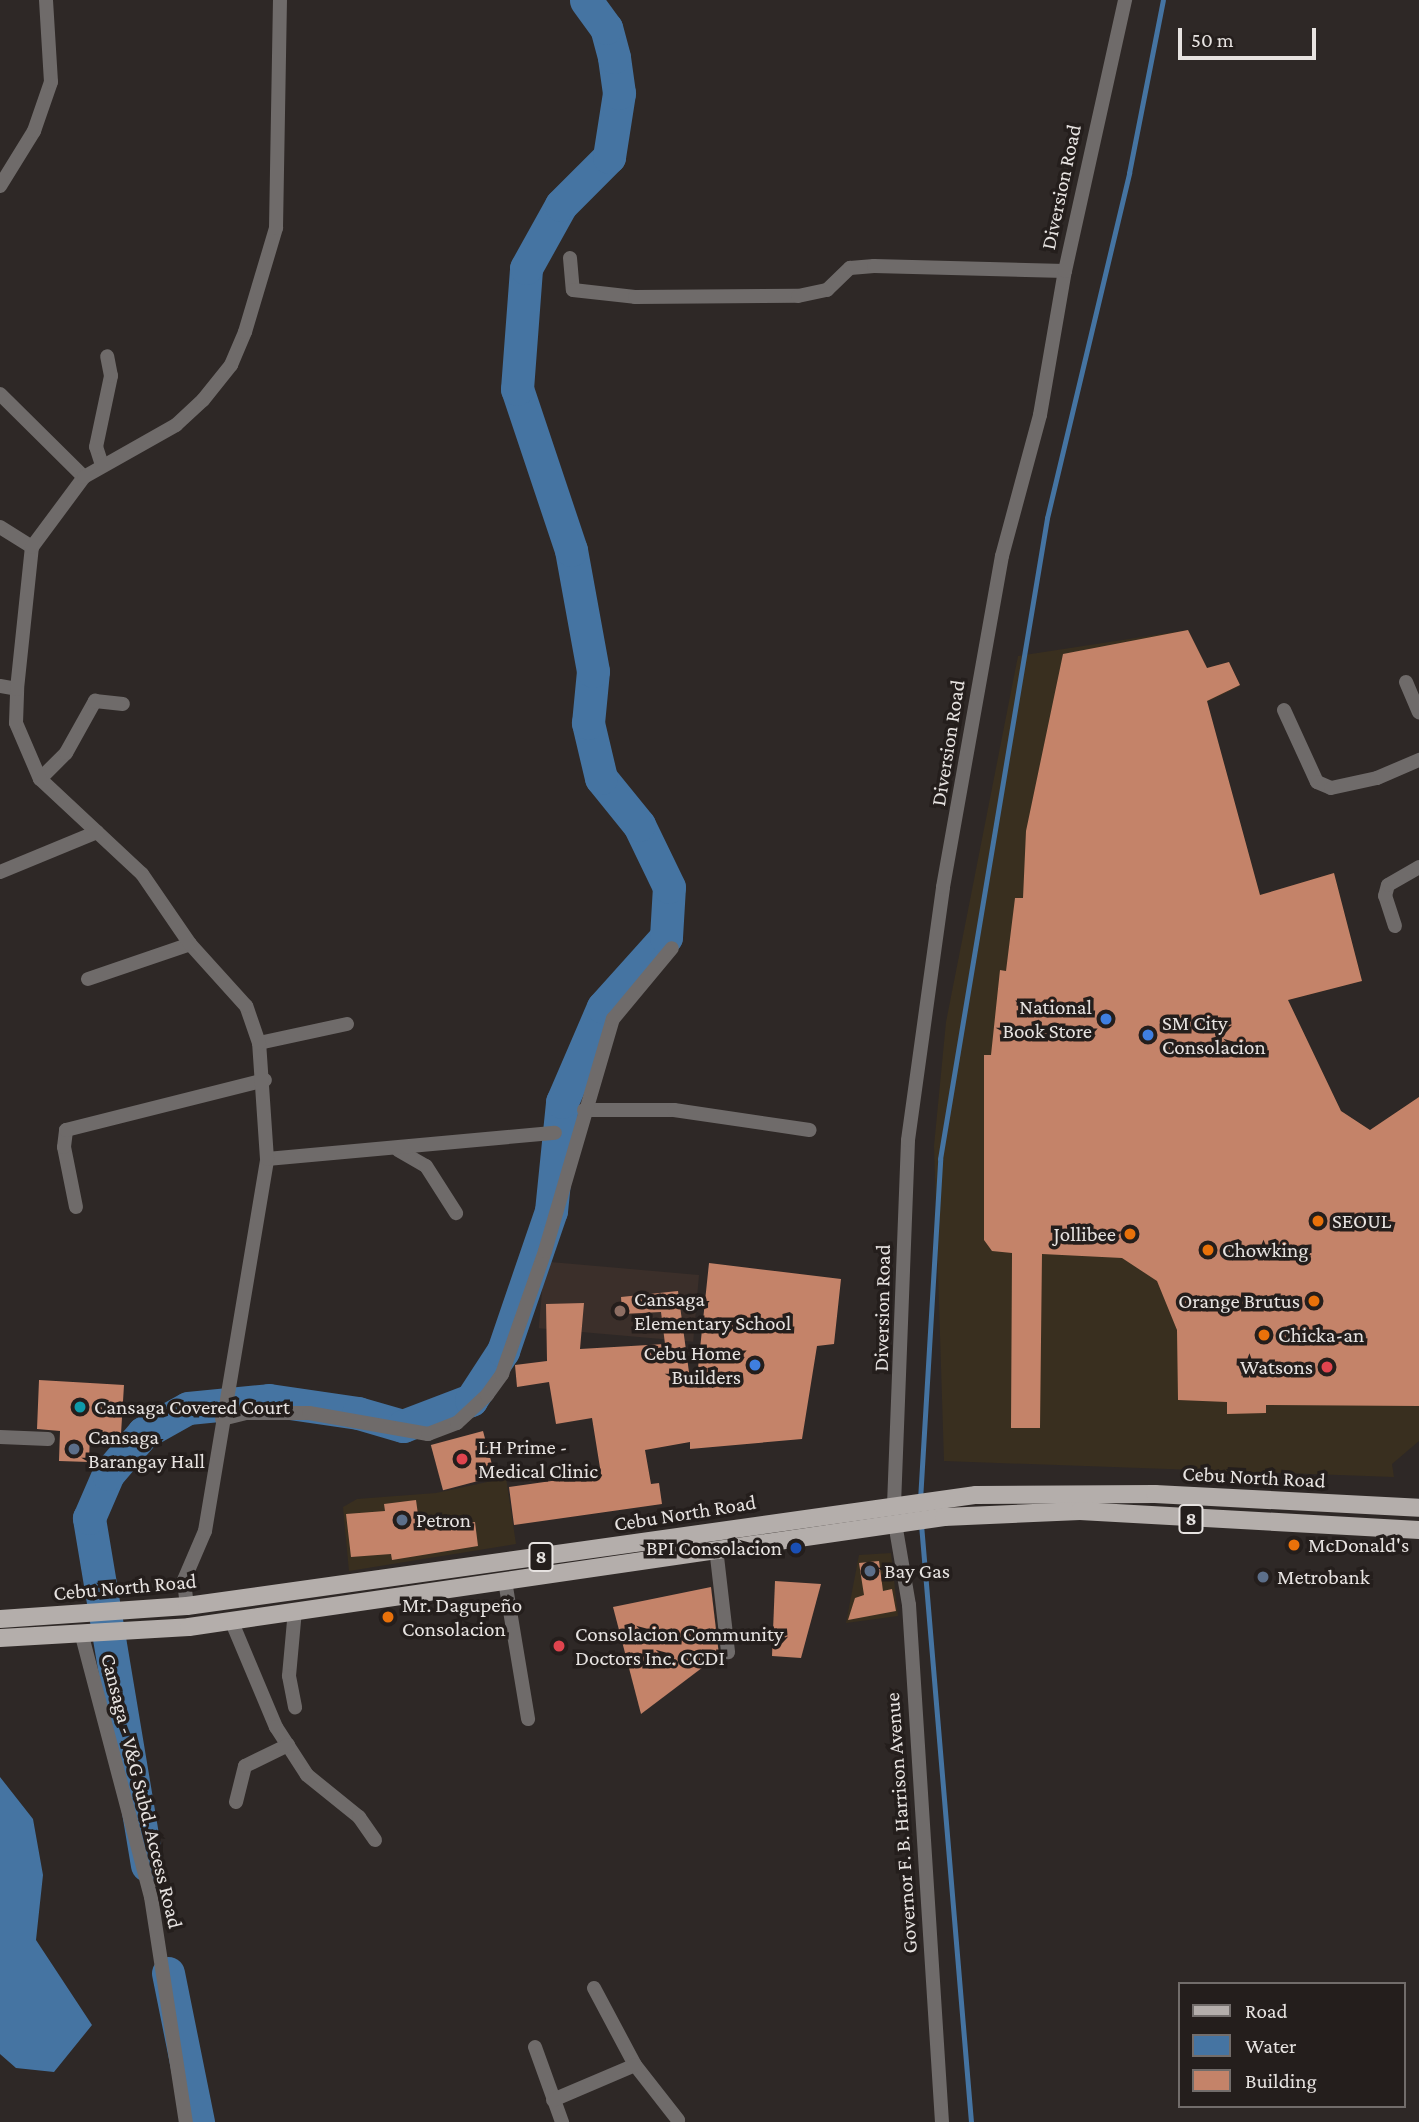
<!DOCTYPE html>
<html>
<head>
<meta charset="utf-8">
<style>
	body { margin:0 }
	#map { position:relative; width:1419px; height:2122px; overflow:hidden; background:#2e2826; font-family:"Crimson Pro",serif }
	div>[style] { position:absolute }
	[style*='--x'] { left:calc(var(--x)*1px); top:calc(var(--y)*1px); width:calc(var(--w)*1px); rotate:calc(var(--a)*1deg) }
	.commercial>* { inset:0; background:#392f1f }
	.built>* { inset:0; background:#3b2f2a; transform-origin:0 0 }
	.water>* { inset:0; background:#4574a2 }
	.stream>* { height:5px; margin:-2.5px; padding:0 2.5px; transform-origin:2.5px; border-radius:2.5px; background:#4574a2 }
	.river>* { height:33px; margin:-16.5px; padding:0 16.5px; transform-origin:16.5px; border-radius:16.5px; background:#4574a2 }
	.building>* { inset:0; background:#c48369; transform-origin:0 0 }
	.minor>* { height:14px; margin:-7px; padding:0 7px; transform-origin:7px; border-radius:7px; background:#6f6b6a }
	.tertiary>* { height:14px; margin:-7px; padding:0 7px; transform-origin:7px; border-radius:7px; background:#6f6b6a }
	.primary>* { height:18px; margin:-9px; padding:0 9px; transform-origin:9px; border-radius:9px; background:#b4aeab }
	.dots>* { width:19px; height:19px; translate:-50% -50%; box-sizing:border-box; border:4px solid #241e1c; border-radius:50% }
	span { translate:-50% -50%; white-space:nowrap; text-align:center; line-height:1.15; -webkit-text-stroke:7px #241e1c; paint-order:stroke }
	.shield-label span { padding:2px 5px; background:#241e1c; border:2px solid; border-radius:5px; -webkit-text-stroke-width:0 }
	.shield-label { font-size:19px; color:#e7e3e1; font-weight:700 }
	.street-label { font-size:21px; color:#e7e3e1 }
	.poi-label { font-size:21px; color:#e7e3e1 }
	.right { translate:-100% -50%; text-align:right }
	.left { translate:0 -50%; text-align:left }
	.legend { position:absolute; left:1178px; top:1982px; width:228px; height:126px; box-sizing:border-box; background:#241e1c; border:2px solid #726d6b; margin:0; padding:9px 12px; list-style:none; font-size:21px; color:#e7e3e1 }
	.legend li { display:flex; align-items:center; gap:14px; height:35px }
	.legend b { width:35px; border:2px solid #726d6b }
	.scale { position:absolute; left:1178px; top:28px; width:138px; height:32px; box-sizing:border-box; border:4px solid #e7e3e1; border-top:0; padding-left:9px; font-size:21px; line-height:24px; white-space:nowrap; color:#e7e3e1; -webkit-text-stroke:5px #241e1c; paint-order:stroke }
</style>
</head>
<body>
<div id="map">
	<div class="commercial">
		<div style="clip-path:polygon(1188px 630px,1207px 668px,1229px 662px,1240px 686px,1207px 702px,1260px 895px,1334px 873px,1362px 981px,1288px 1000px,1341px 1111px,1370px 1130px,1419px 1097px,1419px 1441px,1392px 1464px,1394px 1477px,944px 1461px,934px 1146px,946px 1022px,1018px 656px)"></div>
		<div style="clip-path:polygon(506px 1478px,516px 1544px,349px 1571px,343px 1507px,357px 1499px,436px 1493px)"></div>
		<div style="clip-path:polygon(891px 1553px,898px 1616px,846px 1623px,859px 1555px)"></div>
	</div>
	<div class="built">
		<div style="left:699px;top:1275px;width:67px;height:155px;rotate:95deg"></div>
	</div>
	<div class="water">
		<div style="clip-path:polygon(0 1777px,33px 1819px,43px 1875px,36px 1940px,92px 2025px,54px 2072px,16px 2068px,0 2054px)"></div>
	</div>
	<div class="stream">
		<div style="--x:920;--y:1500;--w:342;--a:-86.6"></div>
		<div style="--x:940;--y:1159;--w:650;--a:-80.52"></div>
		<div style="--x:1047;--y:518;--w:355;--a:-76.6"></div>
		<div style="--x:1129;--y:173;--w:176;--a:-78.9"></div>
		<div style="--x:921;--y:1524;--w:600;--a:85.22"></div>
	</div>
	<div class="river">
		<div style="--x:147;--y:1865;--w:352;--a:-99.5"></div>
		<div style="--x:89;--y:1518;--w:48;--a:-66.6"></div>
		<div style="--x:108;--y:1474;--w:54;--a:-49.5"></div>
		<div style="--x:143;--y:1433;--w:51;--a:-29.1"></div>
		<div style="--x:188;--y:1408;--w:81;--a:-5.6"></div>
		<div style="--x:269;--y:1400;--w:90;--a:8.3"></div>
		<div style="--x:358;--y:1413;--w:47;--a:16.1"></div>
		<div style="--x:403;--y:1426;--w:73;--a:-20.9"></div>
		<div style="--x:471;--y:1400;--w:59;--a:-56.9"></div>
		<div style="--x:503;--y:1351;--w:148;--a:-71.1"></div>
		<div style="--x:551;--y:1211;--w:110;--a:-84.2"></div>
		<div style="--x:562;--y:1102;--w:103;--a:-66.7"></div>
		<div style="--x:603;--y:1007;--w:94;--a:-48"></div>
		<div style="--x:666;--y:937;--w:50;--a:-86.6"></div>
		<div style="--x:669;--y:887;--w:69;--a:-115.8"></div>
		<div style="--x:639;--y:825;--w:60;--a:-129"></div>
		<div style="--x:601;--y:778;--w:57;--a:-103.3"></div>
		<div style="--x:588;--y:723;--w:52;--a:-84.5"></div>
		<div style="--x:593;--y:671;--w:123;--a:-100.3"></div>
		<div style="--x:571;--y:550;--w:170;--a:-108.5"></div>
		<div style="--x:517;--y:389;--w:121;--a:-85.7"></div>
		<div style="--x:526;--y:268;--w:72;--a:-60.9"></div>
		<div style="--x:561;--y:205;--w:68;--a:-45"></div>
		<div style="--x:609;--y:157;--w:65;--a:-81.1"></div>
		<div style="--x:619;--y:93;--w:36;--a:-98"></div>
		<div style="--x:614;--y:57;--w:30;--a:-105"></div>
		<div style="--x:606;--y:28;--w:34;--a:-126"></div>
		<div style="--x:168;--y:1973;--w:152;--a:78.6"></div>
	</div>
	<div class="building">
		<div style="clip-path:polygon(1188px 630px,1207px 668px,1229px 662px,1240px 685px,1207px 701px,1260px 895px,1334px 873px,1362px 981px,1288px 1000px,1341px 1111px,1370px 1130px,1419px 1097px,1419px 1406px,1266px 1405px,1266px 1413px,1227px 1414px,1227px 1402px,1178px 1400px,1177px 1330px,1157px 1281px,1122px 1258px,1042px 1254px,1040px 1428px,1011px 1428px,1012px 1253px,992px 1251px,984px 1240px,984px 1055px,991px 1055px,1000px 970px,1006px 971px,1015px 898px,1023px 898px,1026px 831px,1063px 654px)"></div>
		<div style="clip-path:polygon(709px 1263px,841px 1279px,834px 1344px,817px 1346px,802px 1439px,690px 1449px,690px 1442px,645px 1450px,651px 1484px,659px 1483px,662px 1504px,514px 1525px,509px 1487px,601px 1474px,592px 1418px,556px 1424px,549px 1382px,517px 1387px,515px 1365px,547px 1361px,546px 1304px,584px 1303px,580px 1349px,665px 1344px,661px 1312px,622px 1314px,621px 1297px,678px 1291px,691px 1387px,696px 1387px)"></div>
		<div style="clip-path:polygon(39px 1380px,124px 1385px,121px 1434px,90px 1433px,89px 1462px,59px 1461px,60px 1431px,37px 1429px)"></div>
		<div style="left:483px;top:1431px;width:47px;height:54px;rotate:75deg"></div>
		<div style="clip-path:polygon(416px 1500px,420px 1529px,475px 1522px,478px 1546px,392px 1560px,391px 1554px,351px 1557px,346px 1514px,385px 1511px,384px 1504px)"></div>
		<div style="clip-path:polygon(879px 1561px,883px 1591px,892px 1589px,896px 1611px,848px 1620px,855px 1598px,864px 1595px,859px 1563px)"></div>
		<div style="clip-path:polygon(775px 1581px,821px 1584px,801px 1658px,772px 1656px)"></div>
		<div style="clip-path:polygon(711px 1587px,719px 1655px,641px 1714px,613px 1607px)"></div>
	</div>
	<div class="minor">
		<div style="--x:0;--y:186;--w:65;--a:-58.3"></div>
		<div style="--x:34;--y:131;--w:52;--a:-70.9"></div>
		<div style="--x:51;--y:82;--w:82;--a:-93.5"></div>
		<div style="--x:570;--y:258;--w:32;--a:85"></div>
		<div style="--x:573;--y:290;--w:62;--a:6.4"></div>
		<div style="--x:635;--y:297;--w:163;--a:-0.4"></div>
		<div style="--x:798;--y:296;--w:30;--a:-12"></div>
		<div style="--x:827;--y:290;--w:32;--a:-44"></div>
		<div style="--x:850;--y:268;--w:24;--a:-5"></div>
		<div style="--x:874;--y:266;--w:191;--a:1.5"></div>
		<div style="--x:0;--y:394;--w:118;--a:44.7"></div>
		<div style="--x:102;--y:465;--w:19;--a:-108"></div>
		<div style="--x:96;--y:447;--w:73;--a:-78.1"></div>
		<div style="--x:111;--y:376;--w:20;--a:-101"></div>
		<div style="--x:0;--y:527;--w:38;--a:32"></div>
		<div style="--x:1406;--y:682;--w:33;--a:67"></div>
		<div style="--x:0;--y:686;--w:17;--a:10"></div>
		<div style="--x:1284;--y:710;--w:79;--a:65.4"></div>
		<div style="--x:1317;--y:782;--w:15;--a:23"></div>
		<div style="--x:1331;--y:788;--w:47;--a:-12.3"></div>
		<div style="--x:1377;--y:778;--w:46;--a:-23.2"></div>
		<div style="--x:40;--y:779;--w:37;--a:-45"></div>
		<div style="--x:66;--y:753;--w:60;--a:-60.9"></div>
		<div style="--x:95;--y:701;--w:28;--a:6"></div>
		<div style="--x:0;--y:872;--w:105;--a:-22.4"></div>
		<div style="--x:1395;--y:926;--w:32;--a:-108"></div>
		<div style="--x:1385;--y:896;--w:11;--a:-75"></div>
		<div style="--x:1388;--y:885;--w:36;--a:-30"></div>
		<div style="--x:88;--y:979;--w:108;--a:-18.9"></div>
		<div style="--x:259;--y:1043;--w:90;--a:-12.2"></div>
		<div style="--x:584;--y:1110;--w:90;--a:0"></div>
		<div style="--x:674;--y:1110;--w:137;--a:8.4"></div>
		<div style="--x:398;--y:1150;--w:32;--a:30"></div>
		<div style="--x:426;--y:1166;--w:56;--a:57.4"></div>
		<div style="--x:267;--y:1159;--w:289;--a:-5.2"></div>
		<div style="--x:76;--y:1207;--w:61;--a:-101.3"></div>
		<div style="--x:64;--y:1147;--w:17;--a:-83"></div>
		<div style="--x:66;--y:1130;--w:205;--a:-14.1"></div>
		<div style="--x:222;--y:1419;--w:25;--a:-14"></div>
		<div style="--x:246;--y:1413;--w:63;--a:0"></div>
		<div style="--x:309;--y:1413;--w:121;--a:10"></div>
		<div style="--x:428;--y:1434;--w:31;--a:-21"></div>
		<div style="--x:457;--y:1423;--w:41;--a:-43"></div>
		<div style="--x:487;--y:1395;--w:26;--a:-54"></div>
		<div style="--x:502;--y:1374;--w:130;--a:-70.7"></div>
		<div style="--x:545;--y:1251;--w:242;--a:-73.7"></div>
		<div style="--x:613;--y:1019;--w:92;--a:-50.3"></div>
		<div style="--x:0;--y:1437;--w:48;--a:2.4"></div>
		<div style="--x:716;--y:1548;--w:105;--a:83.4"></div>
		<div style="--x:505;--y:1581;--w:140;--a:80.5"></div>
		<div style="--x:187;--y:1606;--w:26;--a:-97"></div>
		<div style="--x:184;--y:1580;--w:53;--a:-66.8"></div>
		<div style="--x:205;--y:1531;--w:377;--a:-80.5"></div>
		<div style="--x:267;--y:1159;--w:116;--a:-93.9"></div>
		<div style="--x:259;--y:1043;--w:39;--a:-109"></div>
		<div style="--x:246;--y:1006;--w:84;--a:-132.1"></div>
		<div style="--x:190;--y:944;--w:85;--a:-124.4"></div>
		<div style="--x:142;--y:874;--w:139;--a:-137"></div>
		<div style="--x:40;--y:779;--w:61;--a:-113.2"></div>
		<div style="--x:16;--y:723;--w:34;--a:-88"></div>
		<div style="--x:17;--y:689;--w:143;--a:-84"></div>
		<div style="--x:32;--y:547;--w:87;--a:-53.4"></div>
		<div style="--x:84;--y:477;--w:106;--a:-29.5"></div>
		<div style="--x:176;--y:425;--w:37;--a:-43"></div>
		<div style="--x:203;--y:400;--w:45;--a:-51.3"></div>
		<div style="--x:231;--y:365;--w:36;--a:-67"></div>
		<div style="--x:245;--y:332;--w:109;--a:-73.4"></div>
		<div style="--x:276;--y:228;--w:228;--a:-89"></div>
		<div style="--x:295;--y:1610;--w:66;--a:95.2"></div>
		<div style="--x:289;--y:1676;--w:32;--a:79"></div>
		<div style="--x:231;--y:1620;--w:116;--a:67.2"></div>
		<div style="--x:276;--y:1727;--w:57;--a:57.1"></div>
		<div style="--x:307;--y:1775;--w:67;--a:38.9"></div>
		<div style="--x:359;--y:1817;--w:28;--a:55"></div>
		<div style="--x:82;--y:1636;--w:270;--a:75.2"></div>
		<div style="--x:151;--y:1897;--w:228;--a:81.2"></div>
		<div style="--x:236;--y:1802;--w:37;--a:-76"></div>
		<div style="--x:245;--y:1766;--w:48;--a:-26"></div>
		<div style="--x:594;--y:1988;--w:87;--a:62"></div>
		<div style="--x:635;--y:2065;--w:70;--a:52"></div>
		<div style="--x:535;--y:2047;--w:80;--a:70.2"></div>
		<div style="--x:553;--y:2100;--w:89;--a:-23.1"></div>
	</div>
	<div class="tertiary">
		<div style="--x:894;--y:1505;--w:365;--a:-87.8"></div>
		<div style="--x:908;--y:1140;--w:255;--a:-82.1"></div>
		<div style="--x:943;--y:887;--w:336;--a:-79.9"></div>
		<div style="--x:1002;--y:556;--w:146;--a:-74.9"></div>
		<div style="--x:1040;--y:415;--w:146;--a:-80.2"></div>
		<div style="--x:1065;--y:271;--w:278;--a:-77.5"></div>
		<div style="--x:895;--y:1523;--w:83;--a:80.3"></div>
		<div style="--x:909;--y:1605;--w:518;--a:86.35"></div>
	</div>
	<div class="primary">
		<div style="--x:0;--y:1619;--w:187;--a:-4"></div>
		<div style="--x:187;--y:1606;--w:797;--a:-8.01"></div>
		<div style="--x:976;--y:1495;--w:179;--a:-0.3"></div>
		<div style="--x:1155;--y:1494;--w:264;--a:3"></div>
		<div style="--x:0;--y:1638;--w:189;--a:-3.3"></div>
		<div style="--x:189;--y:1627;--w:763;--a:-8.29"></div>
		<div style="--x:944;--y:1517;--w:136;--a:-2.5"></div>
		<div style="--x:1080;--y:1511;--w:340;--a:3.2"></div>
	</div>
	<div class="dots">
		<div style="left:1106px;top:1019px;background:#3f7fe0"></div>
		<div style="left:1148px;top:1035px;background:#3f7fe0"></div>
		<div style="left:1318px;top:1221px;background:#e8710a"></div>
		<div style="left:1130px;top:1234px;background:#e8710a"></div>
		<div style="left:1208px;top:1250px;background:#e8710a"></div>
		<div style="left:1314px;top:1301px;background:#e8710a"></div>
		<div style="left:620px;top:1311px;background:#8d6e63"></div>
		<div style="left:1264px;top:1335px;background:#e8710a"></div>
		<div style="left:755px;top:1365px;background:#3f7fe0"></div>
		<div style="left:1327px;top:1367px;background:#e0444e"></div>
		<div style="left:80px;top:1407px;background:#0f9aa8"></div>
		<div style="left:74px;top:1449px;background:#5c6f8a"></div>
		<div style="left:462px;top:1459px;background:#e0444e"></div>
		<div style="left:402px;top:1520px;background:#5c6f8a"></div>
		<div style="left:1294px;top:1545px;background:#e8710a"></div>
		<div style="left:796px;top:1548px;background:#1a4fb4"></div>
		<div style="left:870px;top:1571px;background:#5c6f8a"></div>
		<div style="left:1263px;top:1577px;background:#5c6f8a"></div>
		<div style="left:388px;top:1617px;background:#e8710a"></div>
		<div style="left:559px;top:1646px;background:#e0444e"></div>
	</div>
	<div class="shield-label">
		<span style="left:1191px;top:1519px">8</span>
		<span style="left:541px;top:1557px">8</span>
	</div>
	<div class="street-label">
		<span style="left:1061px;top:187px;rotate:-78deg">Diversion Road</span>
		<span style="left:948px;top:743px;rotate:-81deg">Diversion Road</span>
		<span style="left:882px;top:1308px;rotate:-89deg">Diversion Road</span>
		<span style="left:1254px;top:1477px;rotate:3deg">Cebu North Road</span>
		<span style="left:685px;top:1513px;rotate:-9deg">Cebu North Road</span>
		<span style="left:125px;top:1587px;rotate:-5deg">Cebu North Road</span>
		<span style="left:142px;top:1791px;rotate:76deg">Cansaga - V&amp;G Subd. Access Road</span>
		<span style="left:901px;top:1823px;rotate:-94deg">Governor F. B. Harrison Avenue</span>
	</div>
	<div class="poi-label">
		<span class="right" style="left:1092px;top:1019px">National<br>Book Store</span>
		<span class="left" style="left:1162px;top:1035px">SM City<br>Consolacion</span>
		<span class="left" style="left:1332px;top:1221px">SEOUL</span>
		<span class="right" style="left:1116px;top:1234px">Jollibee</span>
		<span class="left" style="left:1222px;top:1250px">Chowking</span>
		<span class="left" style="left:634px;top:1311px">Cansaga<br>Elementary School</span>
		<span class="right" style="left:1300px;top:1301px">Orange Brutus</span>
		<span class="left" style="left:1278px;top:1335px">Chicka-an</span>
		<span class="right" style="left:741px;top:1365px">Cebu Home<br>Builders</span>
		<span class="right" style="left:1313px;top:1367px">Watsons</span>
		<span class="left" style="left:94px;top:1407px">Cansaga Covered Court</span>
		<span class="left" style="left:88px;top:1449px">Cansaga<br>Barangay Hall</span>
		<span class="left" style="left:478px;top:1459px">LH Prime -<br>Medical Clinic</span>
		<span class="left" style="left:416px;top:1520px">Petron</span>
		<span class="left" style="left:1308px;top:1545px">McDonald's</span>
		<span class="right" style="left:782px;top:1548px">BPI Consolacion</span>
		<span class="left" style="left:884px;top:1571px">Bay Gas</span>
		<span class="left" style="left:1277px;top:1577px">Metrobank</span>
		<span class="left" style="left:402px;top:1617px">Mr. Dagupeño<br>Consolacion</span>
		<span class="left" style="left:575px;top:1646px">Consolacion Community<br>Doctors Inc. CCDI</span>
	</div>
	<ul class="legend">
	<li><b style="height:9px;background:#b4aeab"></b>Road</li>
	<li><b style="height:19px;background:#4574a2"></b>Water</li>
	<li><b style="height:19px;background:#c48369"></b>Building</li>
	</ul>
	<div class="scale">50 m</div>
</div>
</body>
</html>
